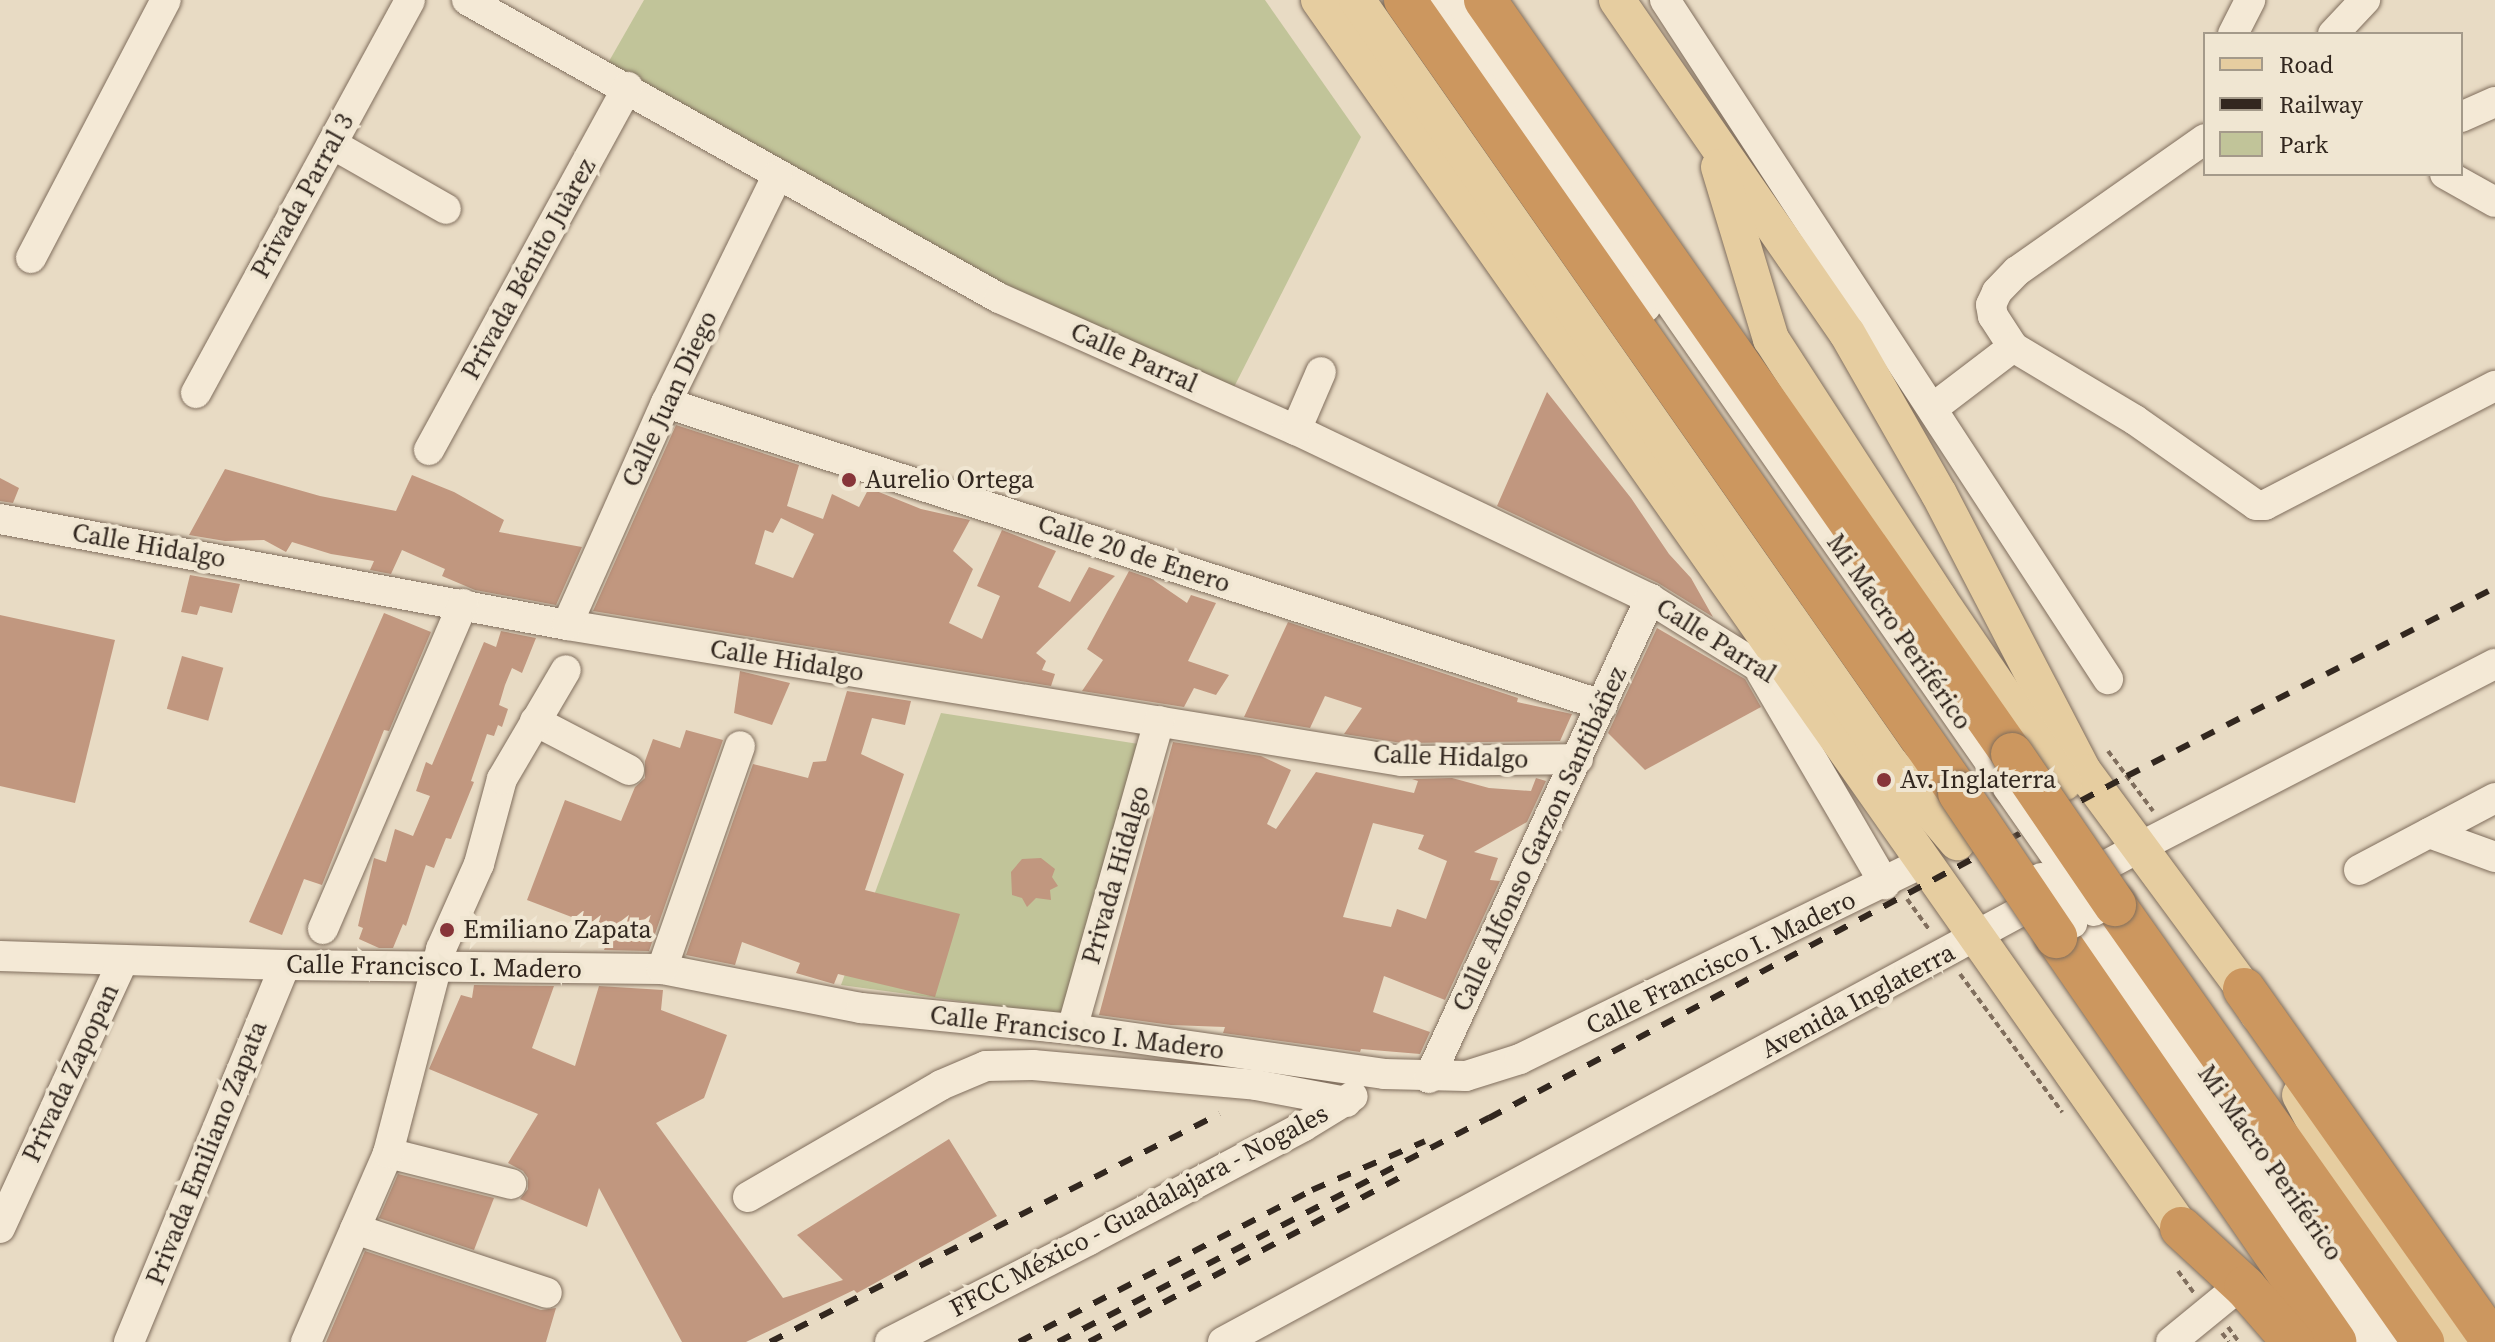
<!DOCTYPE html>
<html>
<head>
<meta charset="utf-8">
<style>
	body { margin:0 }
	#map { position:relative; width:2495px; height:1342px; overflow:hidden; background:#e8dbc4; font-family:"Source Serif 4",serif }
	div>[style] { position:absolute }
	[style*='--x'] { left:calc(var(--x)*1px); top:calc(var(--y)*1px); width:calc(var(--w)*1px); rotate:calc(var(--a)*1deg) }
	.green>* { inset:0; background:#c1c499 }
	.building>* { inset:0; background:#c1977f; transform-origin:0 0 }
	.path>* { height:4px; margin-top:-2px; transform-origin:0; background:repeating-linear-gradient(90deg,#806e5d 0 6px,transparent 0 10px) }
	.roads { filter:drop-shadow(0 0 2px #806e5d) drop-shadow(0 0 2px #806e5d) }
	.minor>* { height:30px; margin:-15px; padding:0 15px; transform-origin:15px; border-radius:15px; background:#f4e9d6 }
	.major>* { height:36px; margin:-18px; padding:0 18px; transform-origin:18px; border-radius:18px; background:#e6cda0 }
	.highway>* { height:42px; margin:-21px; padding:0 21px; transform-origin:21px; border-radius:21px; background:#cc975f }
	.rail>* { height:6px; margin-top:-3px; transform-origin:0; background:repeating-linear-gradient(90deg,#32271f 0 14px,transparent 0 28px) }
	.bridges { filter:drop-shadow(0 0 2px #806e5d) drop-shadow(0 0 2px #806e5d) }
	.minor-bridge>* { height:30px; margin:-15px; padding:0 15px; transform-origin:15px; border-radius:15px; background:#f4e9d6 }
	.highway-bridge>* { height:42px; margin:-21px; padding:0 21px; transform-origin:21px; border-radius:21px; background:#cc975f }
	.dots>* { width:22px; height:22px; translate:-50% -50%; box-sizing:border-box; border:4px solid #f0e6d2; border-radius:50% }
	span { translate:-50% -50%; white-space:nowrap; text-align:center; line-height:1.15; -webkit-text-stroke:8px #f0e6d2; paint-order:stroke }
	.street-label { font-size:26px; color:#32271f }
	.poi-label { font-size:26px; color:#32271f }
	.left { translate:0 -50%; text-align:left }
	.legend { position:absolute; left:2203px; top:32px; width:260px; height:144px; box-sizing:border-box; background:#f0e6d2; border:2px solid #a49a8a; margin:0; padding:10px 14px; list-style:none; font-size:24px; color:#32271f }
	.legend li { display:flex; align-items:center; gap:16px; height:40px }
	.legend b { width:40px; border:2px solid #a49a8a }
</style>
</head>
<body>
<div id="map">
	<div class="green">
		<div style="clip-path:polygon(644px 0,1265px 0,1361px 137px,1233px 389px,999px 287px,608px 63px)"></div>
		<div style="clip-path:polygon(941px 713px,1145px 745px,1069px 1016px,841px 985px)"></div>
	</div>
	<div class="building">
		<div style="clip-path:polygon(1547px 392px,1631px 498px,1669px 554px,1691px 578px,1713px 617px,1658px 583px,1497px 506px)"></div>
		<div style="clip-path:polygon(evenodd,676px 425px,799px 465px,787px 506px,823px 519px,832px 494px,859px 507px,869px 488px,921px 509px,970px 520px,953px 551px,973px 569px,949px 623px,982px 639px,1000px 596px,977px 586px,1002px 530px,1056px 551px,1038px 587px,1070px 602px,1089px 567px,1115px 576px,1036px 653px,1046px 661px,1042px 670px,1055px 674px,1051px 686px,593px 611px,676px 425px,781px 518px,814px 534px,793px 578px,755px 564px,765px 530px,773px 533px,781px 518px)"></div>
		<div style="clip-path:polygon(225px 469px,320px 496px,396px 511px,412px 475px,454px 492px,504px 520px,499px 532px,582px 547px,556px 605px,475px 590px,442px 576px,445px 569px,402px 550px,391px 574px,370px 570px,374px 561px,331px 554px,292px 542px,286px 552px,264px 540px,225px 541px,189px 535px)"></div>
		<div style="clip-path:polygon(0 478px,19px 488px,13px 503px,0 501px)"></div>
		<div style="clip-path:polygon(1129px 571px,1152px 579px,1187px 603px,1191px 595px,1216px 603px,1188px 661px,1229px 675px,1216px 695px,1194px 688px,1184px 707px,1082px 691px,1103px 660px,1087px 649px)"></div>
		<div style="clip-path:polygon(190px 575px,240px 584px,232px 613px,200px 606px,197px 615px,181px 612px)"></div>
		<div style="clip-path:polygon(384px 613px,431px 632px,389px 731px,384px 730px,322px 885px,304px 879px,282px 935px,249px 922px)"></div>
		<div style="clip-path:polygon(0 615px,115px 640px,75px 803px,0 786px)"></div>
		<div style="clip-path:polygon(1288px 622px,1518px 698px,1517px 702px,1572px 714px,1560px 741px,1402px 743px,1344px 734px,1362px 708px,1325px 696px,1310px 728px,1244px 717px)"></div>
		<div style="clip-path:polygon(1657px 628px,1745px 679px,1761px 707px,1645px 770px,1608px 733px)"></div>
		<div style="clip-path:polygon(501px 631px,536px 638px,522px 673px,512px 668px,505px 685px,499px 705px,508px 709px,502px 727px,498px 725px,494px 736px,487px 734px,471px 781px,474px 782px,451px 839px,446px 838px,434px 868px,426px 865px,406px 926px,403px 924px,393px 948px,379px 948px,359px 939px,363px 928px,358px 926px,374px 858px,386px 862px,395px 829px,413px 836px,430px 796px,416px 791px,426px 762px,432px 765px,484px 642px,496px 647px)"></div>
		<div style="left:182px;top:656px;width:43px;height:55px;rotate:16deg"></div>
		<div style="clip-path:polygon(740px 671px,790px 683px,772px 725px,734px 713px)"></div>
		<div style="clip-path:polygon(847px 691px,911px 701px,905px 725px,872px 718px,861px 754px,904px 774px,865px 890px,960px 914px,935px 997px,838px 974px,834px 984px,796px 973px,800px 963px,742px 942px,735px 965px,686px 955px,753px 764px,808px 778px,813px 762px,826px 761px)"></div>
		<div style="clip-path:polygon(686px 730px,723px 740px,649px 951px,604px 950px,611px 932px,527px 900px,565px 800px,621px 821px,635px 787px,645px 778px,645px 761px,653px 739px,680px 748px)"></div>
		<div style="clip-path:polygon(evenodd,1173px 742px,1261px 756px,1291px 770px,1267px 824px,1276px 829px,1316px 772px,1414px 793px,1418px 781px,1412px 779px,1452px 778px,1489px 788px,1531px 791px,1536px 778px,1546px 781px,1527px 822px,1474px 852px,1498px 858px,1490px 880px,1500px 881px,1445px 1000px,1384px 976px,1373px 1012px,1430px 1032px,1420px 1054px,1361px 1049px,1360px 1052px,1223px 1033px,1225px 1027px,1171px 1025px,1099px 1015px,1173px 742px,1373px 823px,1424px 835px,1418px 849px,1447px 861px,1426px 919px,1397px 909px,1391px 927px,1343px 917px,1373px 823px)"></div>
		<div style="clip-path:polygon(1041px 858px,1055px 869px,1052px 877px,1058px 886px,1050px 890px,1051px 900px,1036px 898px,1027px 907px,1022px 898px,1012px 895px,1011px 872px,1022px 859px)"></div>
		<div style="clip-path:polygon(474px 985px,554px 986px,532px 1048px,575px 1066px,599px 986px,663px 990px,661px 1010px,727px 1035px,704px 1098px,656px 1123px,783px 1298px,843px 1280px,797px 1235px,949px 1139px,997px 1216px,857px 1293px,854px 1290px,746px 1342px,682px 1342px,599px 1188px,587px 1227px,520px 1199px,528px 1189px,528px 1178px,523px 1171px,508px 1163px,538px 1114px,429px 1069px,461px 995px,472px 998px)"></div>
		<div style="clip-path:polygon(398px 1174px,494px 1198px,474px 1250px,379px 1218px)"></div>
		<div style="clip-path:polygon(365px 1251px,541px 1310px,556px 1308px,546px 1342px,326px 1342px)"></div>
	</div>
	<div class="path">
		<div style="--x:2108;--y:751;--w:75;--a:53.1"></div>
		<div style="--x:1907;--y:899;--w:39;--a:54"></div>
		<div style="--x:1960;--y:974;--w:172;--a:53.5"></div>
		<div style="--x:2178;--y:1271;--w:27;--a:54"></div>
		<div style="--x:2228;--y:1327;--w:19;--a:54"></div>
		<div style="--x:2222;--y:1333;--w:11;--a:52"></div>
	</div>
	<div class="roads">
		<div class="minor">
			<div style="--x:467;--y:0;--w:610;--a:29.26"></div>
			<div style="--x:999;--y:298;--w:325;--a:24"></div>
			<div style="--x:1296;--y:430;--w:392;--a:25.5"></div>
			<div style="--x:1650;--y:599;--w:178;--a:31.9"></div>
			<div style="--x:1432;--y:0;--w:374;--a:55.2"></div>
			<div style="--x:1459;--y:0;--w:960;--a:55.14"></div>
			<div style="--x:1665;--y:0;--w:811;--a:56.88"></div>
			<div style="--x:2233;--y:34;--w:38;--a:-63"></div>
			<div style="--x:2333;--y:34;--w:47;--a:-46.7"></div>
			<div style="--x:2461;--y:117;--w:37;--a:-24"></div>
			<div style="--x:2205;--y:139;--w:230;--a:144.9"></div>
			<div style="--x:2017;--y:271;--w:29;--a:134"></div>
			<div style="--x:1997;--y:292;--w:14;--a:115"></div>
			<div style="--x:1991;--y:305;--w:11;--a:80"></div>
			<div style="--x:1993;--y:316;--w:37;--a:57"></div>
			<div style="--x:2013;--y:347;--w:142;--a:30.9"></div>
			<div style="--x:2135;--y:420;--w:148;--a:35.1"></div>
			<div style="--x:2256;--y:505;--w:9;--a:0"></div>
			<div style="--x:2265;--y:505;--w:259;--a:-27.4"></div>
			<div style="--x:332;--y:144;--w:131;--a:29.7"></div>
			<div style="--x:2445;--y:174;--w:57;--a:29.2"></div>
			<div style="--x:31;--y:258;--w:291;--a:-62.4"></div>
			<div style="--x:196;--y:393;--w:447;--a:-61.4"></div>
			<div style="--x:666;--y:403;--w:984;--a:17.88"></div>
			<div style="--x:1933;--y:408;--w:101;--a:-37.3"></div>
			<div style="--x:1296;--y:430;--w:63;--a:-66.7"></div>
			<div style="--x:429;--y:450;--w:414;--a:-61.3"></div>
			<div style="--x:0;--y:519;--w:577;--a:10.59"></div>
			<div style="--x:567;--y:625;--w:845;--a:9.26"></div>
			<div style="--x:1401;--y:761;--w:177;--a:-0.6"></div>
			<div style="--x:567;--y:625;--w:243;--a:-66"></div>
			<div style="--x:666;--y:403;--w:253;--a:-63.9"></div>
			<div style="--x:1761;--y:672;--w:246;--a:59.7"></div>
			<div style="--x:535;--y:721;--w:106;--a:27.5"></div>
			<div style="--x:2429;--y:833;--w:70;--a:20"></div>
			<div style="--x:2359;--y:870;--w:154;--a:-27.9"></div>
			<div style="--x:2094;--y:911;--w:525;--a:55.16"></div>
			<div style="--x:2072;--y:923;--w:510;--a:55.31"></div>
			<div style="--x:323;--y:929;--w:354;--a:-66.7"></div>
			<div style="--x:0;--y:956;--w:285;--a:1.8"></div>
			<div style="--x:285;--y:965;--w:377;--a:0.6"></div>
			<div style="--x:662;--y:969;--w:203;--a:11.1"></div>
			<div style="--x:861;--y:1008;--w:212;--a:5.7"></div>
			<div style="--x:1072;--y:1029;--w:315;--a:8.2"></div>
			<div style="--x:1384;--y:1074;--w:82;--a:1.4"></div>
			<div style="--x:1466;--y:1076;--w:57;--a:-17.5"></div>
			<div style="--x:1520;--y:1059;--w:447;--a:-26"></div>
			<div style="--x:662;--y:969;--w:236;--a:-70.7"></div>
			<div style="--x:1072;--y:1029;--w:320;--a:-74.2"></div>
			<div style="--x:1429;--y:1078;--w:528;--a:-65.23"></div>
			<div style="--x:388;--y:1153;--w:127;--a:14.1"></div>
			<div style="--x:748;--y:1197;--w:223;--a:-30.1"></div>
			<div style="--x:941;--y:1085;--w:49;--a:-22.9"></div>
			<div style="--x:986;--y:1066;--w:47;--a:-1.2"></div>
			<div style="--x:1033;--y:1065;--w:224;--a:5.1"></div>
			<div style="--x:1256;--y:1085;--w:92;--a:10.7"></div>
			<div style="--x:0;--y:1228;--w:294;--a:-65.3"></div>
			<div style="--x:355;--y:1229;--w:202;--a:18.4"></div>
			<div style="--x:129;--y:1342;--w:408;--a:-67.5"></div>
			<div style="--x:306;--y:1342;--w:206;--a:-66.5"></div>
			<div style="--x:388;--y:1153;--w:211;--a:-75.4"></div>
			<div style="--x:441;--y:949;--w:93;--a:-65.9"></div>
			<div style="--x:479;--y:864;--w:88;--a:-74.9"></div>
			<div style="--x:502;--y:779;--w:126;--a:-59.6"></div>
			<div style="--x:890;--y:1342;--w:224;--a:-27.1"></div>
			<div style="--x:1089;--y:1240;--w:243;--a:-27.9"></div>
			<div style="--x:1304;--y:1126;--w:57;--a:-31.5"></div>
			<div style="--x:1223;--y:1342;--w:1042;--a:-28.36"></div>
			<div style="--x:2140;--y:847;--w:399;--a:-27.3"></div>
			<div style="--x:2171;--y:1342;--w:71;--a:-39.3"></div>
		</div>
		<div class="major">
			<div style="--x:1319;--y:0;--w:1500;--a:54.93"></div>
			<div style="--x:1357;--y:0;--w:931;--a:55.06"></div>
			<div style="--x:1890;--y:763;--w:104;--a:49.7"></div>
			<div style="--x:1617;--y:0;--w:405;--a:55.4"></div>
			<div style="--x:1847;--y:333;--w:185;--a:60.3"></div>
			<div style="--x:1939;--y:494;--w:314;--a:62.5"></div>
			<div style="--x:2084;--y:772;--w:270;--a:53.6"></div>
			<div style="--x:2244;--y:989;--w:29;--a:61"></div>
			<div style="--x:1719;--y:167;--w:180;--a:73.2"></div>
			<div style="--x:1771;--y:339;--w:310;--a:57.1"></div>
			<div style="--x:1939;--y:599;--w:222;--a:55.8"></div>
			<div style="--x:2300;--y:1095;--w:108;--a:61.8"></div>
			<div style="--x:2351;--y:1190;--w:182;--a:56.7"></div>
		</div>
		<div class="highway">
			<div style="--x:1405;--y:0;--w:967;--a:55.06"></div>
			<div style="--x:1485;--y:0;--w:920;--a:55.05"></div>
			<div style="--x:2115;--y:905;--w:535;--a:54.82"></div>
			<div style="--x:2056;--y:937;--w:492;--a:55.4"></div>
			<div style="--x:2244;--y:989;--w:432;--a:54.8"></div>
			<div style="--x:2181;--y:1228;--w:87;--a:42.7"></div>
			<div style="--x:2245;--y:1287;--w:73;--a:48.9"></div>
		</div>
	</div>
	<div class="rail">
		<div style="--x:770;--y:1342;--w:504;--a:-26.92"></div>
		<div style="--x:1019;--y:1342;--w:330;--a:-27.4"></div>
		<div style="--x:1312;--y:1190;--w:123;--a:-23.4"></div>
		<div style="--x:1058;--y:1342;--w:486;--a:-27.5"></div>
		<div style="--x:1489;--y:1118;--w:724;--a:-28.19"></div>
		<div style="--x:2127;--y:776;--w:413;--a:-27.1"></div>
		<div style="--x:1089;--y:1342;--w:352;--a:-27.9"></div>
	</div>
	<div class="bridges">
		<div class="minor-bridge">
			<div style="--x:2008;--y:788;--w:150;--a:55"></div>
			<div style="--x:2041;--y:878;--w:55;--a:55.4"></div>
		</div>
		<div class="highway-bridge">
			<div style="--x:2012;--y:754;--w:183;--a:55.7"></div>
			<div style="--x:1959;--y:793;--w:174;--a:56"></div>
		</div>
	</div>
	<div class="dots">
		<div style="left:849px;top:480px;background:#873539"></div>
		<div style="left:1884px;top:780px;background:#873539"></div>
		<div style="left:447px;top:930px;background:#873539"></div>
	</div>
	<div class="street-label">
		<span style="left:303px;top:196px;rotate:-61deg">Privada Parral 3</span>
		<span style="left:529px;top:269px;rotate:-61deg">Privada Bénito Juàrez</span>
		<span style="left:1134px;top:358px;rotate:24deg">Calle Parral</span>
		<span style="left:670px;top:399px;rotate:-65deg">Calle Juan Diego</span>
		<span style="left:149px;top:546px;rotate:10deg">Calle Hidalgo</span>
		<span style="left:1134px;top:554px;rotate:18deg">Calle 20 de Enero</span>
		<span style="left:1899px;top:632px;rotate:55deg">Mi Macro Periférico</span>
		<span style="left:1716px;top:641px;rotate:32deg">Calle Parral</span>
		<span style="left:787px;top:661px;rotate:9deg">Calle Hidalgo</span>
		<span style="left:1451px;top:757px;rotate:2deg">Calle Hidalgo</span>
		<span style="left:1540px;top:839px;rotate:-65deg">Calle Alfonso Garzon Santibáñez</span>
		<span style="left:1116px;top:875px;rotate:-74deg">Privada Hidalgo</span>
		<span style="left:1721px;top:963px;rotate:-26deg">Calle Francisco I. Madero</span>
		<span style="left:434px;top:967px;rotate:1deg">Calle Francisco I. Madero</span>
		<span style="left:1858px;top:1001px;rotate:-28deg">Avenida Inglaterra</span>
		<span style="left:1077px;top:1033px;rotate:7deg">Calle Francisco I. Madero</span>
		<span style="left:71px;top:1073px;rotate:-65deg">Privada Zapopan</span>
		<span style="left:207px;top:1153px;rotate:-68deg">Privada Emiliano Zapata</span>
		<span style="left:2270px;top:1163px;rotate:55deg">Mi Macro Periférico</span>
		<span style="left:1139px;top:1211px;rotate:-28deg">FFCC México - Guadalajara - Nogales</span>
	</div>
	<div class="poi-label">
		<span class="left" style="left:865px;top:480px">Aurelio Ortega</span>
		<span class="left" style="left:1900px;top:780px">Av. Inglaterra</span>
		<span class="left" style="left:463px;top:930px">Emiliano Zapata</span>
	</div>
	<ul class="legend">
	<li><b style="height:10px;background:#e6cda0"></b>Road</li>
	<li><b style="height:10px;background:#32271f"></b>Railway</li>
	<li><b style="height:22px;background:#c1c499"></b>Park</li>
	</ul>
</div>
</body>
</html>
